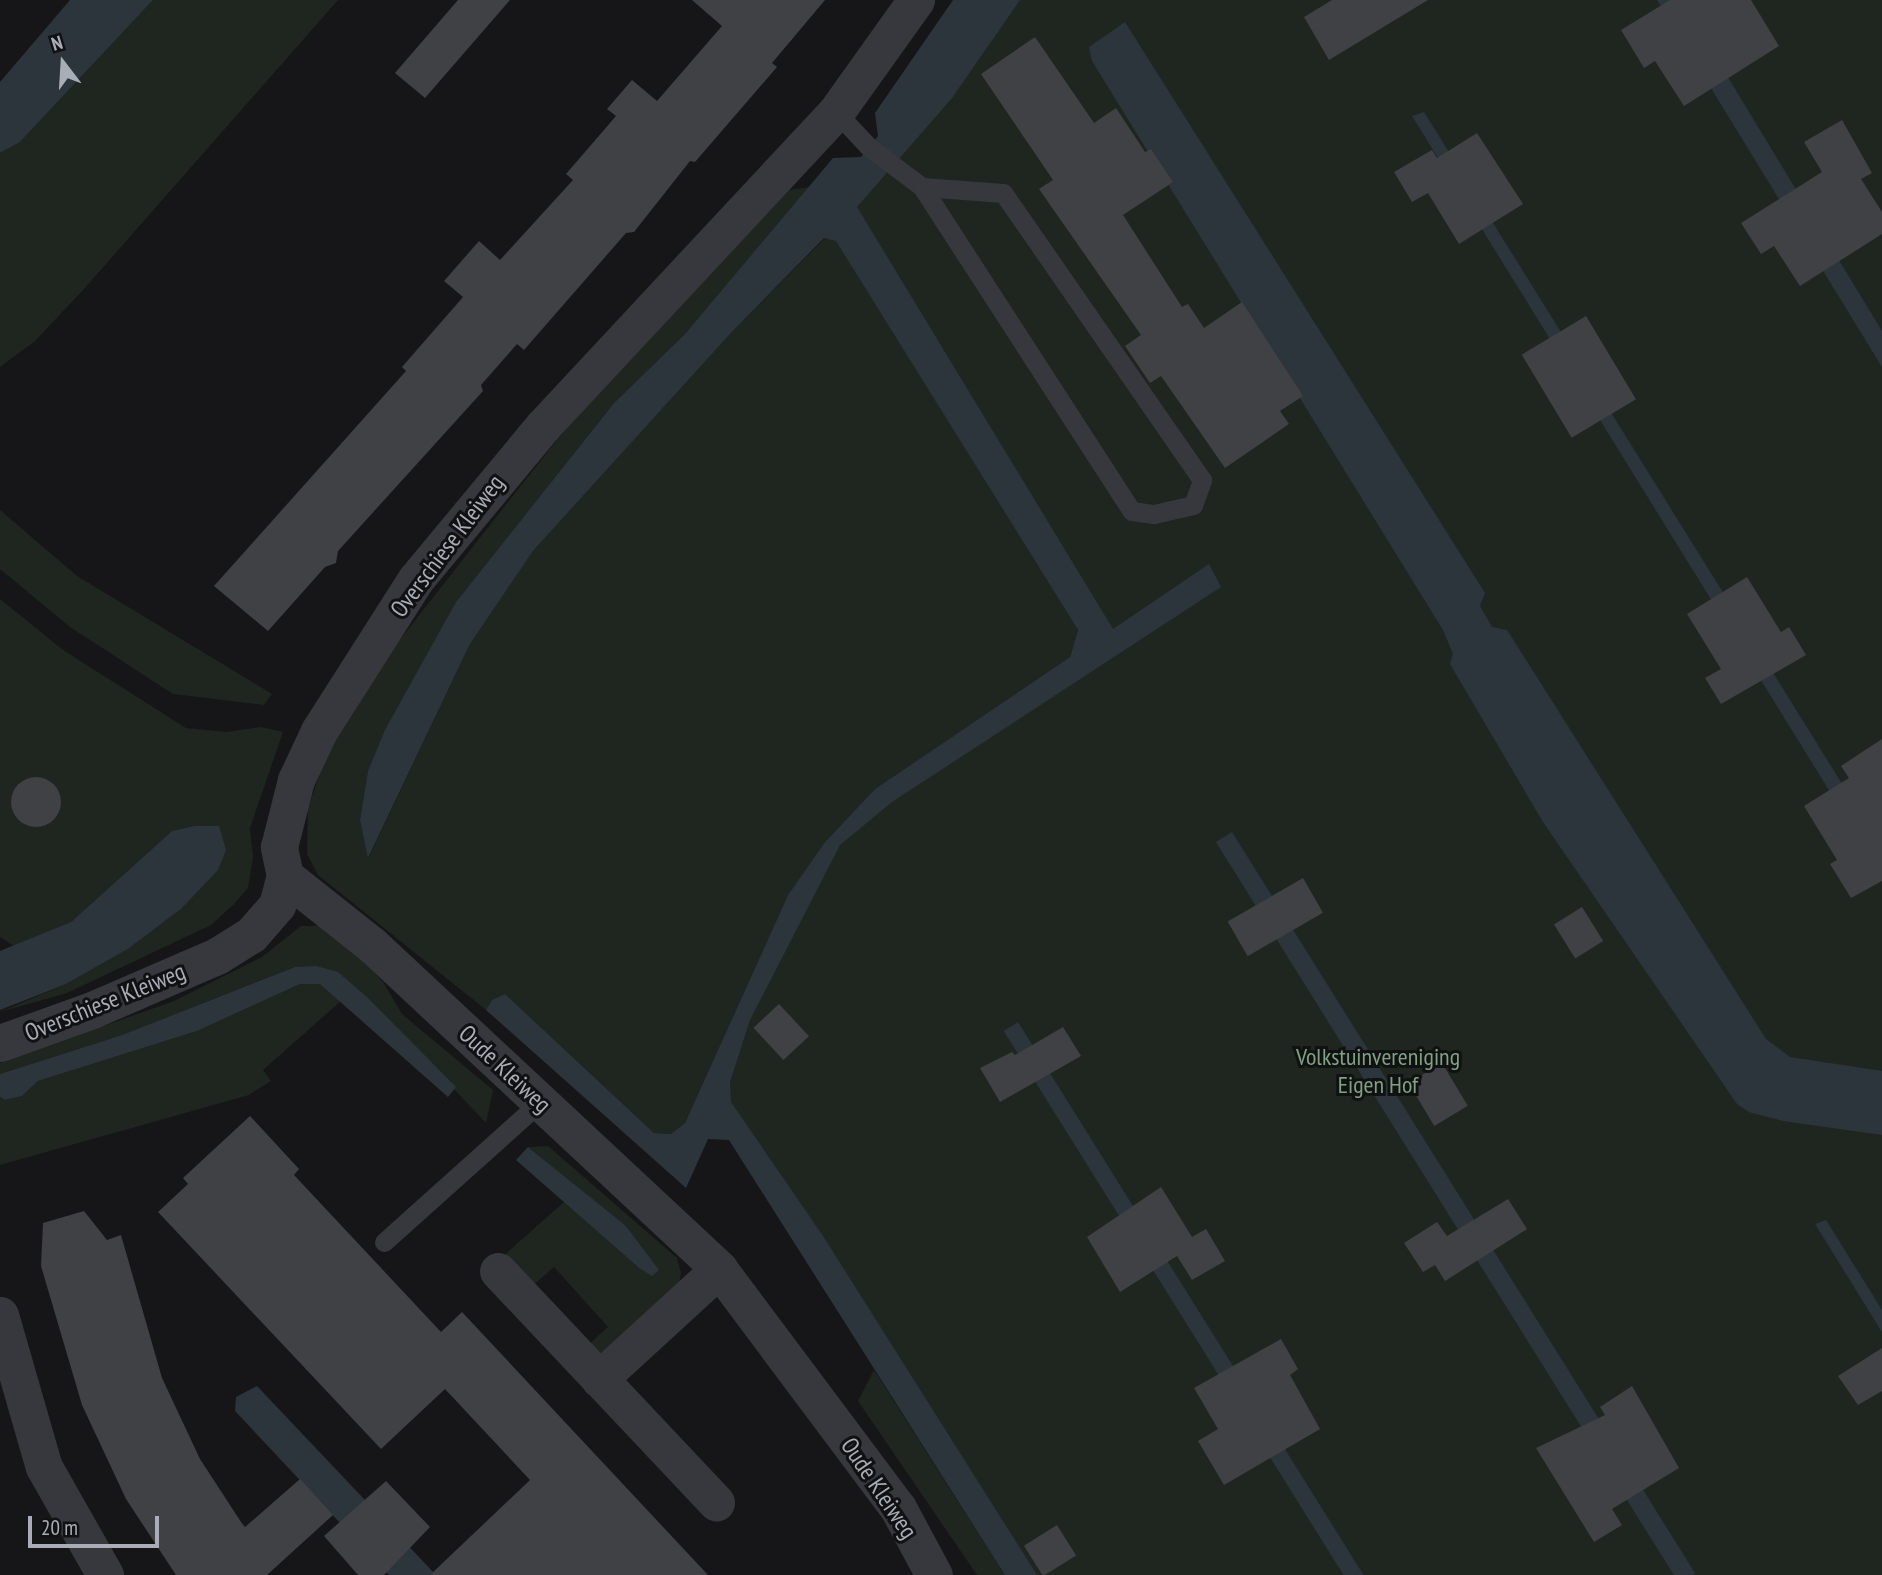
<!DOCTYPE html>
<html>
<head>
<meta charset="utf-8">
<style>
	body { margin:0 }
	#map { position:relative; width:1882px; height:1575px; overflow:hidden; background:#161618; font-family:"PT Sans Narrow",sans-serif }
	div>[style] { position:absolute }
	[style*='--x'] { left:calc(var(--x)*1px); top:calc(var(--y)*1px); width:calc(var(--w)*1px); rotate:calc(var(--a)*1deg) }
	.green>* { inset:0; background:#1e261f }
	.water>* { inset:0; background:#2c353c; transform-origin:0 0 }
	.building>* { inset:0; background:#404145; transform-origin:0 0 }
	.round { border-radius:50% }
	.lane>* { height:19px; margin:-9.5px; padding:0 9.5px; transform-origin:9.5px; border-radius:9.5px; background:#37383d }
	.street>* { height:37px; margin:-18.5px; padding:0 18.5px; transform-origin:18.5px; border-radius:18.5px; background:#37383d }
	span { translate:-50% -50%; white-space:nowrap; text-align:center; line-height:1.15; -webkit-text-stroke:6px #111113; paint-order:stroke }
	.street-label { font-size:24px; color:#a8adb8 }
	.park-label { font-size:24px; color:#7fa381 }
	.north { position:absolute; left:28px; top:28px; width:70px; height:70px; -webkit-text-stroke:5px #111113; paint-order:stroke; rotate:343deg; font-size:19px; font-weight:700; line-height:28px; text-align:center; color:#a8adb8 }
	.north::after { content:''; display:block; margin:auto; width:24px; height:32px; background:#a8adb8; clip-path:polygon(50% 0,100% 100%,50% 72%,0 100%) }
	.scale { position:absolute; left:28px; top:1516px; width:131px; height:32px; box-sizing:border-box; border:4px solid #a8adb8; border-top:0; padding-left:9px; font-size:21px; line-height:24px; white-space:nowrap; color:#a8adb8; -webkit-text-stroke:5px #111113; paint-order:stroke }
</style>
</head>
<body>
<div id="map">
	<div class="green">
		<div style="clip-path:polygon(153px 0,338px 0,84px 289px,35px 341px,0 367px,0 153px,20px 142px)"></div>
		<div style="clip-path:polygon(977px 0,1882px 0,1882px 1575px,1022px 1575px,718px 1081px,835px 839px,1099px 652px,839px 200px)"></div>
		<div style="clip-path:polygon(810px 187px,685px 334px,614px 403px,456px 602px,368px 771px,360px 820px,369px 857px,470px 644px,533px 551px,730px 334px,825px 238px,836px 240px,1078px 630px,1070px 657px,875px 789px,825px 842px,788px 895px,685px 1123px,671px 1134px,654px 1133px,505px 994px,492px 1000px,486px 1010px,318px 875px,307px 854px,308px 809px,327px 752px,395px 646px,519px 488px,569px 425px,789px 190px)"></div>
		<div style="clip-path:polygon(0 510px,77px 576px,272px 694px,264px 705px,173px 694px,70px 627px,0 569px)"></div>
		<div style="clip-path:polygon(0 599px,63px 650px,186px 728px,227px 732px,261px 727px,283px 732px,250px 828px,253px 857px,248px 888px,234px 904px,211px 925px,67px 993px,0 1012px,66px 984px,128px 949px,181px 909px,217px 870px,194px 826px,172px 831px,71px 922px,14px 946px,0 937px)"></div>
		<div style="clip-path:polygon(301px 926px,320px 926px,345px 941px,383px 982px,402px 1014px,493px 1090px,486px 1123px,368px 998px,316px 966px,295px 967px,122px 1035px,0 1074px,0 1063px,174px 1001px,262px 957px)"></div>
		<div style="clip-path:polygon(300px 984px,321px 984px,342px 1000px,263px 1070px,271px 1081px,249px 1095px,0 1165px,0 1097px,5px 1100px,22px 1096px,38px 1081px,197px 1031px)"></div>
		<div style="clip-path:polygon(548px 1146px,677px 1258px,681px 1273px,678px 1290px,612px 1352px,597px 1355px,585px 1348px,608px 1327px,554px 1267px,530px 1288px,501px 1258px,564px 1202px,639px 1268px,625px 1225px,528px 1147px)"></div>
		<div style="clip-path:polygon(874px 1370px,1005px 1575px,977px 1575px,858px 1401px)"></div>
	</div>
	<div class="water">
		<div style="clip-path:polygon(70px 0,153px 0,20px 142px,0 153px,0 82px)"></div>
		<div style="clip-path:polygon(953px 0,1020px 0,952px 98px,857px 207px,1113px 629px,1209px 564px,1221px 587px,892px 802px,840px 845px,750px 1020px,730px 1082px,731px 1102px,823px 1236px,1037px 1575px,1005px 1575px,729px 1140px,708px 1139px,686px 1188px,486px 1010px,492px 1000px,505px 994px,654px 1133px,671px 1134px,685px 1123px,788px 895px,825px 842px,875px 789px,1070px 657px,1078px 630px,836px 241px,824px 238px,730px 334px,533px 551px,470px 644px,368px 858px,360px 820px,368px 771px,385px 730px,456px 602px,614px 403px,685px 334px,833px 158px,861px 157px,878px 136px,875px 113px)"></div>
		<div style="clip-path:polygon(1657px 0,1681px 0,1882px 331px,1882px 367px)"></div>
		<div style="clip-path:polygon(1125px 22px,1485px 593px,1480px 606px,1492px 627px,1507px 630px,1766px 1039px,1790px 1057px,1882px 1071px,1882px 1135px,1783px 1121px,1749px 1112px,1737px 1104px,1543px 822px,1450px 664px,1453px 654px,1443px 630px,1092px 61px,1089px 47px)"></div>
		<div style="clip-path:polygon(1424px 112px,1882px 848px,1882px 876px,1412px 116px)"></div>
		<div style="clip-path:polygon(194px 826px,219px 826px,226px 850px,218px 870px,181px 909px,128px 949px,66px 984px,0 1010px,0 951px,71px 922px,172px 831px)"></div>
		<div style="left:1232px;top:832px;width:874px;height:19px;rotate:58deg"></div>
		<div style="clip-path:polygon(316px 966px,338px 972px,368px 998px,456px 1087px,448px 1097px,320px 984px,300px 984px,197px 1031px,38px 1081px,22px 1096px,5px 1100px,0 1097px,0 1074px,122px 1035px,295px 967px)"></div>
		<div style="left:1018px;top:1022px;width:652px;height:17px;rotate:58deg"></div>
		<div style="clip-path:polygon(528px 1147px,625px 1225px,659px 1270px,652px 1276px,639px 1268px,516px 1160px)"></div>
		<div style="clip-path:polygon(1826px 1220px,1882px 1310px,1882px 1332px,1815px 1224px)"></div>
		<div style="clip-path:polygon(257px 1386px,436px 1575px,389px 1575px,235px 1411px,236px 1397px)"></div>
	</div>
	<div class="building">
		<div style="clip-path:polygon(458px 0,510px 0,425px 98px,395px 73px)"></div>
		<div style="clip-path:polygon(692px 0,825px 0,772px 63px,777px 67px,695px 162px,690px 161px,634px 232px,626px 233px,524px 350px,517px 344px,481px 385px,483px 391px,338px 551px,336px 563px,325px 567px,268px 631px,214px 586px,406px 371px,402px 367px,463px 297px,444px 281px,479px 241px,500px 260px,573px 180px,566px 174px,616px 116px,607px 109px,632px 80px,657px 101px,722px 26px)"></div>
		<div style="clip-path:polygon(1332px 0,1428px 0,1329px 60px,1304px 17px)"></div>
		<div style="clip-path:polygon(1670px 0,1751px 0,1779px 46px,1684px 106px,1655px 61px,1644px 68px,1621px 30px)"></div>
		<div style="clip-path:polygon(1035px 37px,1094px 123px,1116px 108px,1145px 152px,1151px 149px,1173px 182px,1123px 215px,1182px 307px,1188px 304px,1204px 328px,1242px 302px,1303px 396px,1280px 411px,1289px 424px,1225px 468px,1161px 376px,1150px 383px,1125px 346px,1141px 335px,1039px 189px,1053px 180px,981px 74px)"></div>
		<div style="clip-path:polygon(1842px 120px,1872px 173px,1861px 179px,1882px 212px,1882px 234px,1800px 286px,1774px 246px,1761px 254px,1741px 223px,1822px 172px,1804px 142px)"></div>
		<div style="clip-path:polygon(1477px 133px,1523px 204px,1459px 244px,1428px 193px,1412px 202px,1394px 172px,1432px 150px,1437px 158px)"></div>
		<div style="left:1586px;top:316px;width:97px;height:75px;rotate:59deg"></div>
		<div style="clip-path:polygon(1747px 577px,1781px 632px,1789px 627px,1806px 655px,1721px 704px,1705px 678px,1721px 669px,1687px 614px)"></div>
		<div style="clip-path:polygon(1882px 739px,1882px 881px,1851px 898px,1830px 864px,1837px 860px,1804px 806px,1849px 778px,1841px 766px)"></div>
		<div class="round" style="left:11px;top:777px;width:50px;height:50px"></div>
		<div style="left:1303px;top:878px;width:40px;height:87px;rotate:60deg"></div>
		<div style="left:1582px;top:907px;width:40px;height:33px;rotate:58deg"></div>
		<div style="left:779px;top:1004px;width:44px;height:35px;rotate:47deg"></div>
		<div style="clip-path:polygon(1063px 1027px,1081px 1056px,1000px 1102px,980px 1068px,1012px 1052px,1015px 1055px)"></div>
		<div style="left:1442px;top:1063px;width:50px;height:39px;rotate:59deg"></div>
		<div style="clip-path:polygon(250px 1116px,299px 1169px,294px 1175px,441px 1332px,462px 1312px,708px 1575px,430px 1575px,530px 1480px,445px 1389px,381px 1449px,158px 1212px,188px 1184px,183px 1178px)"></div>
		<div style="clip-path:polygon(1161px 1187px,1192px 1237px,1206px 1229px,1225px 1261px,1192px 1280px,1177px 1256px,1120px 1292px,1087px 1237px)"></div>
		<div style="clip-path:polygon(1508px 1199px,1527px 1229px,1445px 1281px,1435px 1265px,1423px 1272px,1404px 1243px,1437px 1222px,1447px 1236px)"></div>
		<div style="clip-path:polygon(84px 1211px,107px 1240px,121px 1235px,162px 1378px,200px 1459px,241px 1522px,245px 1527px,300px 1479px,333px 1515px,267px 1575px,176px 1575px,126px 1499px,82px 1405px,41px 1266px,43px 1223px)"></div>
		<div style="clip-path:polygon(1281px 1339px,1298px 1369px,1290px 1375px,1320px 1429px,1224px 1485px,1198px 1441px,1218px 1429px,1194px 1388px)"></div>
		<div style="clip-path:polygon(1882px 1348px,1882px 1391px,1858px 1405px,1838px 1376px)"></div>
		<div style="clip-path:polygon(1632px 1386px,1679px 1468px,1612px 1509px,1622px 1525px,1594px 1542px,1536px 1448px,1605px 1415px,1600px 1407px)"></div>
		<div style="clip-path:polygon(386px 1481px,430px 1527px,384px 1575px,358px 1575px,324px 1536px)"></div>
		<div style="left:1057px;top:1525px;width:36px;height:39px;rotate:58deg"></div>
	</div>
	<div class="lane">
		<div style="--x:836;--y:112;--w:48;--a:46.7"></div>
		<div style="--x:869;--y:147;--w:66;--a:37"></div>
		<div style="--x:922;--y:187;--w:386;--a:57.1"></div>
		<div style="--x:1132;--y:511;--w:22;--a:8"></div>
		<div style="--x:1154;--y:514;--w:40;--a:-13"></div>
		<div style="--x:1193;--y:505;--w:27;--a:-70"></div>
		<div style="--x:1202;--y:480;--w:349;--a:-124.7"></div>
		<div style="--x:1003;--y:193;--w:81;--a:-175.8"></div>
		<div style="--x:384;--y:1242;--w:210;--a:-41.9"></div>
	</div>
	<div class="street">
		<div style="--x:285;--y:876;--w:111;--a:38.4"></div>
		<div style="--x:372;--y:945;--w:475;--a:43"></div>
		<div style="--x:719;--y:1269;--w:299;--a:53.2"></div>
		<div style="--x:898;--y:1508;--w:76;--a:61.8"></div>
		<div style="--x:0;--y:1043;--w:98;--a:-19.7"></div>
		<div style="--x:92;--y:1010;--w:136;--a:-23.4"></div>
		<div style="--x:217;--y:956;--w:40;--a:-32"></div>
		<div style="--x:251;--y:935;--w:40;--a:-49"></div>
		<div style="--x:277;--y:905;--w:30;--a:-75"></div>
		<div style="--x:285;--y:876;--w:30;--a:-102"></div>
		<div style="--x:279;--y:847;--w:69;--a:-75.8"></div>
		<div style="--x:296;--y:780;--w:54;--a:-64.9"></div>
		<div style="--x:319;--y:731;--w:180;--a:-57.5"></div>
		<div style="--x:416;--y:579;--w:199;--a:-50.3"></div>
		<div style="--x:543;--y:426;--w:429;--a:-47"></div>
		<div style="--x:836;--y:112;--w:138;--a:-54.5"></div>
		<div style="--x:498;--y:1271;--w:318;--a:46.7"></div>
		<div style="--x:0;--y:1315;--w:158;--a:73.9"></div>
		<div style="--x:44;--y:1467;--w:124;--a:60.5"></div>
		<div style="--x:599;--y:1379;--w:163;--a:-42.5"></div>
	</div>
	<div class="street-label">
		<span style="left:447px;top:546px;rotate:-53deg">Overschiese Kleiweg</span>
		<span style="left:105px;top:1002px;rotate:-22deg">Overschiese Kleiweg</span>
		<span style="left:505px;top:1069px;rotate:43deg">Oude Kleiweg</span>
		<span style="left:879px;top:1488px;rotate:56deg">Oude Kleiweg</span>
	</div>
	<div class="park-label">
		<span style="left:1378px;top:1071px">Volkstuinvereniging<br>Eigen Hof</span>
	</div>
	<div class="north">N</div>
	<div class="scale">20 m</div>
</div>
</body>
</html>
